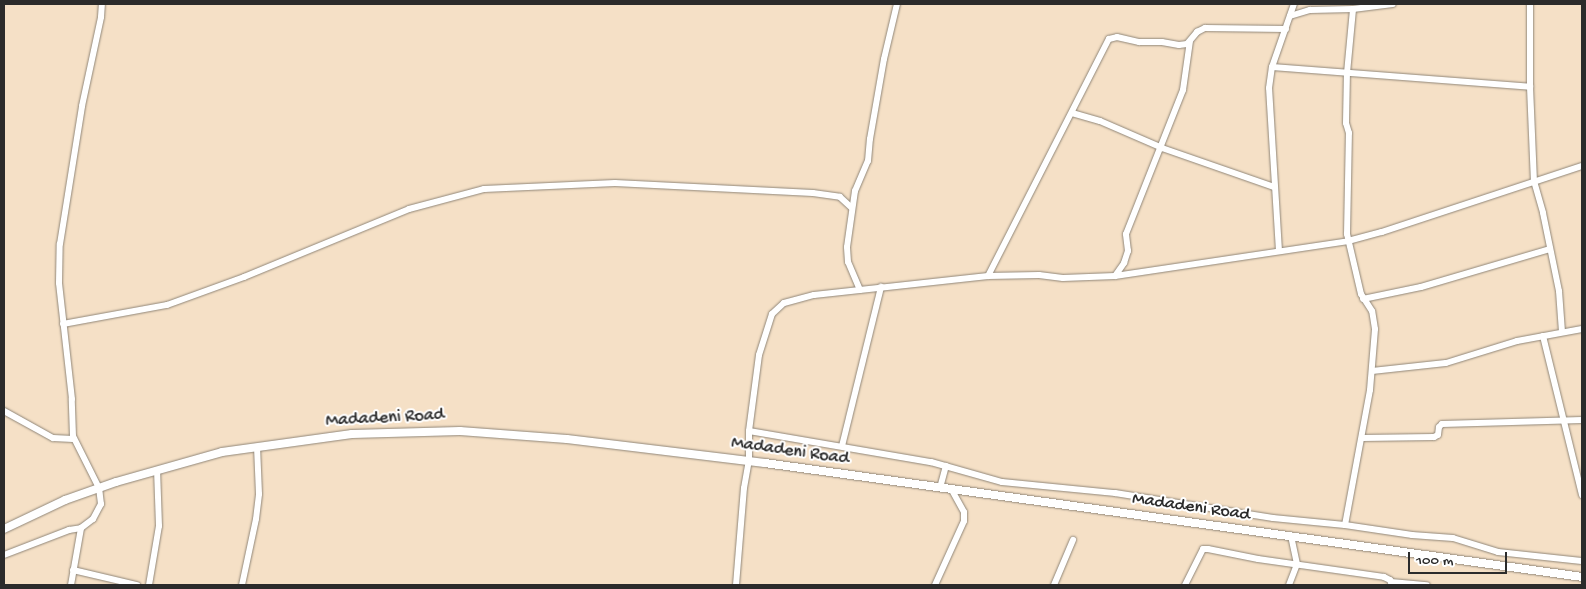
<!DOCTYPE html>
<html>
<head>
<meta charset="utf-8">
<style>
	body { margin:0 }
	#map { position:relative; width:1586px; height:589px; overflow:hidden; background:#f5e0c6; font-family:"Gochi Hand",sans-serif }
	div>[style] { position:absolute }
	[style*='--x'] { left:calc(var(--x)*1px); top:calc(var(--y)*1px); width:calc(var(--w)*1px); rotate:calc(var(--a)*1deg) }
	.roads { filter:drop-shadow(0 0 1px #908678) drop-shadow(0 0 1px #908678) }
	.minor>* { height:6px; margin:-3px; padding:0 3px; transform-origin:3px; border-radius:3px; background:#fff }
	.tertiary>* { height:8px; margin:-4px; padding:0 4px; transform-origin:4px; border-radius:4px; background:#fff }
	span { translate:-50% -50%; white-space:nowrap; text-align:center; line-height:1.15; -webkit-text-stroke:4px #fff; paint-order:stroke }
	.street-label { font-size:18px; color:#2b2b2b }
	.frame { position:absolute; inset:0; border:5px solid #2b2b2b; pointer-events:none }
	.scale { position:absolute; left:1408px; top:552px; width:99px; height:22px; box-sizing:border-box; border:2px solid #2b2b2b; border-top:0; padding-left:6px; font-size:15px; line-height:18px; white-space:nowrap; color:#2b2b2b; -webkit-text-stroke:4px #fff; paint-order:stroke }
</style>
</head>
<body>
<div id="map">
	<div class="roads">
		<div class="minor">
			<div style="--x:1530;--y:4;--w:83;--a:90"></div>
			<div style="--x:1530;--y:87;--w:94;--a:87.6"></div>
			<div style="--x:1534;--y:181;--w:33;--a:74"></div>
			<div style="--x:1543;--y:213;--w:80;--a:78.4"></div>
			<div style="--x:1559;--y:291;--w:41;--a:85.8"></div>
			<div style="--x:1290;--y:16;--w:21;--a:-17"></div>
			<div style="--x:1310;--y:10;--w:43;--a:-1.3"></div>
			<div style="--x:1353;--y:9;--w:40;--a:-7.1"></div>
			<div style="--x:1272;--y:67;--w:259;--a:4.4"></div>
			<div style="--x:1072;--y:113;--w:29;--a:16"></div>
			<div style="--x:1100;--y:121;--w:68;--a:23.5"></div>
			<div style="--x:1162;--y:148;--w:119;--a:19.2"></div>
			<div style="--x:1279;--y:251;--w:163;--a:-93.5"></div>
			<div style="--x:1269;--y:88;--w:21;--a:-82"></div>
			<div style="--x:1272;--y:67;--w:67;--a:-70.8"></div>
			<div style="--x:988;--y:276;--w:266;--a:-63"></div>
			<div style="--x:1109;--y:39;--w:8;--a:-14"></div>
			<div style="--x:1117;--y:37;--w:23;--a:13"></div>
			<div style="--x:1139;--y:42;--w:23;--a:0"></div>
			<div style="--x:1162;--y:42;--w:17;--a:10"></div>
			<div style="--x:1179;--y:45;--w:8;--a:-7"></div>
			<div style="--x:1187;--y:44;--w:16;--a:-50"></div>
			<div style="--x:1197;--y:32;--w:9;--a:-27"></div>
			<div style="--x:1205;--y:28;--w:81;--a:0.7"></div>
			<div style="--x:1115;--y:276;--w:16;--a:-55"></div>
			<div style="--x:1124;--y:263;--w:13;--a:-72"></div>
			<div style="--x:1128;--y:251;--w:17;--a:-97"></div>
			<div style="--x:1126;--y:234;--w:155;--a:-68.4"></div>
			<div style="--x:1183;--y:90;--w:49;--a:-81.9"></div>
			<div style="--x:860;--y:290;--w:30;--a:-113"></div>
			<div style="--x:848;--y:262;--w:15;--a:-94"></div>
			<div style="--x:847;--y:247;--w:57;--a:-81.9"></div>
			<div style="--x:855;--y:191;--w:33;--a:-67"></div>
			<div style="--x:868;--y:161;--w:22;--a:-85"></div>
			<div style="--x:870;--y:139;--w:81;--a:-80.1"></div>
			<div style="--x:884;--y:59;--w:57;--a:-76.7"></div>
			<div style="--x:1363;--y:299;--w:59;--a:-11.7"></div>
			<div style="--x:1421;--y:287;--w:134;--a:-16.4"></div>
			<div style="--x:63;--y:324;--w:106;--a:-10.4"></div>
			<div style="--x:167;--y:305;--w:82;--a:-20"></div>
			<div style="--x:244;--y:277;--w:178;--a:-22.4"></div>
			<div style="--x:409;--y:209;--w:78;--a:-14.9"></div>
			<div style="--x:484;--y:189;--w:131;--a:-2.6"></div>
			<div style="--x:615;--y:183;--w:198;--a:2.9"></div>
			<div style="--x:813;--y:193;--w:27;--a:8"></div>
			<div style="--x:840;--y:197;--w:16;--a:43"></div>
			<div style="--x:1543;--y:336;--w:164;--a:76.2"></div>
			<div style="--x:1372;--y:371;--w:74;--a:-6.2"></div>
			<div style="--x:1446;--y:363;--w:74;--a:-17.2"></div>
			<div style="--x:1517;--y:341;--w:66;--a:-10.5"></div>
			<div style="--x:4;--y:411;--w:56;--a:28.9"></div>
			<div style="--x:53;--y:438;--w:20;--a:3"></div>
			<div style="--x:749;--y:431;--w:185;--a:9.7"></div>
			<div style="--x:931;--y:462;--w:74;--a:15.7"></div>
			<div style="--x:1002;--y:482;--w:114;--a:5.6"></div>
			<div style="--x:1115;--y:493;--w:160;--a:9"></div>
			<div style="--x:1273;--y:518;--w:72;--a:5.6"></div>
			<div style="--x:1345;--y:525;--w:68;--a:8.5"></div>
			<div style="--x:1412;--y:535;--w:41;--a:4.2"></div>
			<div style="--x:1453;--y:538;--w:47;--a:17.3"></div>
			<div style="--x:1498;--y:552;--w:84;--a:6.1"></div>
			<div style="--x:1362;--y:438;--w:72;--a:-0.8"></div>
			<div style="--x:1434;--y:437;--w:4;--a:-27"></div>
			<div style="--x:1438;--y:435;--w:8;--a:-83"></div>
			<div style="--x:1439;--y:427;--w:4;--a:-45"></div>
			<div style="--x:1442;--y:424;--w:140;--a:-1.6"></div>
			<div style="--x:842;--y:446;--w:164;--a:-76.2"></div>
			<div style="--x:940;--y:488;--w:23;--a:-75"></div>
			<div style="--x:1345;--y:525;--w:137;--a:-79.5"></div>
			<div style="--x:1370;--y:390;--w:61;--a:-85.3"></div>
			<div style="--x:1375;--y:329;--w:18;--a:-99"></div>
			<div style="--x:1372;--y:311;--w:20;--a:-123"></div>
			<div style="--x:1361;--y:294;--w:62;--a:-103.1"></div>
			<div style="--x:1347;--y:234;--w:101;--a:-88.9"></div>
			<div style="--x:1349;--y:133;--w:10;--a:-107"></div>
			<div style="--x:1346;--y:123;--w:50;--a:-88.9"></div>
			<div style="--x:1347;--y:73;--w:64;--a:-84.6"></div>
			<div style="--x:4;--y:555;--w:70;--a:-21"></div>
			<div style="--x:69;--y:530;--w:12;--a:-9"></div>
			<div style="--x:73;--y:570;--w:66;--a:13.2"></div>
			<div style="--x:1391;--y:582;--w:36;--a:5"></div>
			<div style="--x:71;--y:585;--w:58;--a:-80"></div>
			<div style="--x:81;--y:528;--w:15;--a:-37"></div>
			<div style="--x:93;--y:519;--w:17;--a:-62"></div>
			<div style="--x:101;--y:504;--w:16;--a:-97"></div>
			<div style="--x:99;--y:488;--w:58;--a:-116.6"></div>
			<div style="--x:73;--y:436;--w:37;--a:-92"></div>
			<div style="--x:72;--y:399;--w:117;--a:-96.4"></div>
			<div style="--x:59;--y:283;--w:39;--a:-89"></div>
			<div style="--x:60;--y:244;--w:140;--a:-80.9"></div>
			<div style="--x:82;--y:106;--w:91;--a:-77.9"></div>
			<div style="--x:101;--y:17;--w:13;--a:-86"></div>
			<div style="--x:149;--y:585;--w:60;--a:-80.4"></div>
			<div style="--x:159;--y:526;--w:56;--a:-92"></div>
			<div style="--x:242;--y:585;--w:67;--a:-78"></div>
			<div style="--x:256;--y:519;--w:25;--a:-83"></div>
			<div style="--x:259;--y:494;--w:47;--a:-92.4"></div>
			<div style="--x:736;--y:585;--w:97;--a:-85.3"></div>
			<div style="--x:744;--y:488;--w:27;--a:-80"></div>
			<div style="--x:749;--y:461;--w:30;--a:-90"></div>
			<div style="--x:749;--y:431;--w:77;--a:-82.5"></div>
			<div style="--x:759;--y:355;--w:43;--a:-72.4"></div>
			<div style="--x:772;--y:314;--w:16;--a:-43"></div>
			<div style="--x:784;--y:303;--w:31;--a:-15"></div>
			<div style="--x:814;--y:295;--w:175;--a:-6.2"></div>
			<div style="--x:988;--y:276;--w:51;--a:-1.1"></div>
			<div style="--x:1039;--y:275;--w:24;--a:7"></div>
			<div style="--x:1063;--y:278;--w:52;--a:-2.2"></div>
			<div style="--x:1115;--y:276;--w:236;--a:-8.5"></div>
			<div style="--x:1348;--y:241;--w:35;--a:-15"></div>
			<div style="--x:1382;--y:232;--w:211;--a:-18.3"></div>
			<div style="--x:935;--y:585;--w:70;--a:-65.6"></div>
			<div style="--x:964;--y:521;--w:9;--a:-90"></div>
			<div style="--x:964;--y:512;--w:25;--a:-119"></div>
			<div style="--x:1054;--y:585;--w:49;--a:-67.1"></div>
			<div style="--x:1185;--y:585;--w:40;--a:-63.4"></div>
			<div style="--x:1203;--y:549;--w:5;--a:0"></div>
			<div style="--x:1208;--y:549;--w:51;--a:11.3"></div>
			<div style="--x:1258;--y:559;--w:127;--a:8.1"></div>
			<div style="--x:1384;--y:577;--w:7;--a:27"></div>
			<div style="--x:1390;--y:580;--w:5;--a:68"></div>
			<div style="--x:1289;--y:585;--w:22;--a:-69"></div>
			<div style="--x:1297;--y:564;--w:29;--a:-102"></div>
		</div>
		<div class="tertiary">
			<div style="--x:4;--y:529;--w:68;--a:-25.4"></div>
			<div style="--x:65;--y:500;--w:54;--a:-19.4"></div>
			<div style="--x:116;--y:482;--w:110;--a:-15.8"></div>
			<div style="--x:222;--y:452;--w:131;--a:-7.9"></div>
			<div style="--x:352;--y:434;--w:108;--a:-1.6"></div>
			<div style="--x:460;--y:431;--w:107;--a:4.3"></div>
			<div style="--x:567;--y:439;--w:199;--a:6.9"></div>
			<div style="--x:765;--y:463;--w:825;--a:7.94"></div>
		</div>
	</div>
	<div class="street-label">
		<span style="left:385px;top:419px;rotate:-3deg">Madadeni Road</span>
		<span style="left:790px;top:452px;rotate:8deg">Madadeni Road</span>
		<span style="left:1191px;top:508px;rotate:8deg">Madadeni Road</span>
	</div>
	<div class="frame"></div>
	<div class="scale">100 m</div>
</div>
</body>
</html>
